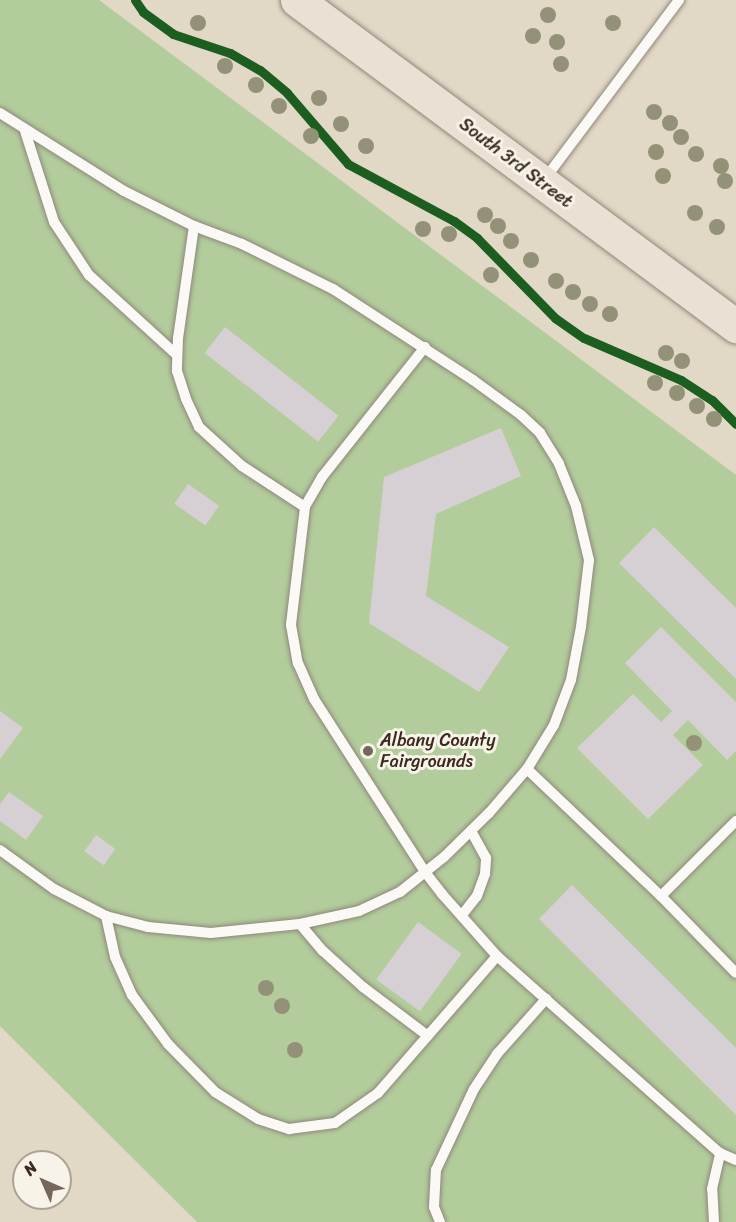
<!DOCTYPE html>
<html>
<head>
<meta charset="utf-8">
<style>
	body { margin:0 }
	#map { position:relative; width:736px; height:1222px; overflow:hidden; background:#e2d8c6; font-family:Sriracha,sans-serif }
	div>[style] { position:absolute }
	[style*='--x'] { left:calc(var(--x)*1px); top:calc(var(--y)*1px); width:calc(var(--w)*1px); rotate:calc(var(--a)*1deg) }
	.green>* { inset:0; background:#b2cc9b }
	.building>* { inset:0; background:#d6cfd4; transform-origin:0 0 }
	.roads { filter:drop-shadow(0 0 2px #8f877c) drop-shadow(0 0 2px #8f877c) }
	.lane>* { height:10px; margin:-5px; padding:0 5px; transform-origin:5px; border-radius:5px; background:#fbf9f6 }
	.highway>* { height:33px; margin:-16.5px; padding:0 16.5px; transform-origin:16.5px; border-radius:16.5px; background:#eae0d4 }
	.cycleway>* { height:9px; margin:-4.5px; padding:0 4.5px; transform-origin:4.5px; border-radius:4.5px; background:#1b5e20 }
	.trees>* { width:16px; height:16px; margin:-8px; border-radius:50%; background:#939278 }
	.dots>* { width:16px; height:16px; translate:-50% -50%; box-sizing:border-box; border:3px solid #f7f3e8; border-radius:50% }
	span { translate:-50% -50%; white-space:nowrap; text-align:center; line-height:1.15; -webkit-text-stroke:6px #f7f3e8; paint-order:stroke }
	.street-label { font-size:18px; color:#3b2a1e }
	.poi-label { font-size:18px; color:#3b2a1e }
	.left { translate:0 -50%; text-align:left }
	.north { position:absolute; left:12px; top:1150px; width:60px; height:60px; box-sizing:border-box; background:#f7f3e8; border:2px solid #aca397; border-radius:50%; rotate:315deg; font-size:16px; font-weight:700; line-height:24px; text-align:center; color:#3b2a1e }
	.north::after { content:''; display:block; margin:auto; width:21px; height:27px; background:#756759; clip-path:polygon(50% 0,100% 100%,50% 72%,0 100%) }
</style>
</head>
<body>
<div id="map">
	<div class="green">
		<div style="clip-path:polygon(0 0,99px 0,736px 475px,736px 1222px,197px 1222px,0 1026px)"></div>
	</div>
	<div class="building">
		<div style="left:225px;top:327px;width:144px;height:33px;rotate:38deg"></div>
		<div style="clip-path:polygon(501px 428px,521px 476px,436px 514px,426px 596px,509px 647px,479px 692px,369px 623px,384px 477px)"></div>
		<div style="left:188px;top:484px;width:38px;height:24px;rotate:35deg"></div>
		<div style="clip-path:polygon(654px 527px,736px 608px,736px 679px,619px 563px)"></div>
		<div style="clip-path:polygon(661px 627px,736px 702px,736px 751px,727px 760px,688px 720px,673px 735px,703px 765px,648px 819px,577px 748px,633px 694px,661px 722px,672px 711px,625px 663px)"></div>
		<div style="clip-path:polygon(0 711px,23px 728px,0 759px)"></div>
		<div style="clip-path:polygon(9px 792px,43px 816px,26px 840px,0 821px,0 804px)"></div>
		<div style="left:96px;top:835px;width:24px;height:20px;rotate:36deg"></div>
		<div style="clip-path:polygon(572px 885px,736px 1048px,736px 1115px,539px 919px)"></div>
		<div style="left:418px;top:922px;width:54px;height:71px;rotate:36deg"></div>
	</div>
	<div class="roads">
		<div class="lane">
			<div style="--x:0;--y:113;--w:146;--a:32.2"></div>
			<div style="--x:124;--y:191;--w:78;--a:26.6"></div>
			<div style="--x:194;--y:226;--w:51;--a:20.6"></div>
			<div style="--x:242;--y:244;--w:102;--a:26.3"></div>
			<div style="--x:333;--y:289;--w:167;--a:33"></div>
			<div style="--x:473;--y:380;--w:59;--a:36.1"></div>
			<div style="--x:521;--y:415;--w:26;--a:43"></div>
			<div style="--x:540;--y:433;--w:36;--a:58"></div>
			<div style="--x:559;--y:464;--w:45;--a:68"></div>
			<div style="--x:576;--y:506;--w:56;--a:76.5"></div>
			<div style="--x:589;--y:560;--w:67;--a:96.8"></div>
			<div style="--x:581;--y:627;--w:54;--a:100.7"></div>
			<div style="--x:571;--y:680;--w:48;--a:110.7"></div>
			<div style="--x:554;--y:725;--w:52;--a:121.5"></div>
			<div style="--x:25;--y:131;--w:96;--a:72.3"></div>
			<div style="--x:54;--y:222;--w:64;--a:56.6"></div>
			<div style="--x:89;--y:275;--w:119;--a:42.3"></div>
			<div style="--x:544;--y:180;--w:225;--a:-53.1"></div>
			<div style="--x:194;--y:226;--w:113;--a:98.1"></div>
			<div style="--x:178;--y:338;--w:33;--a:92"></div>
			<div style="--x:177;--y:371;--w:29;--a:72"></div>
			<div style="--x:186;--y:399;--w:31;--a:65"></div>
			<div style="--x:199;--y:427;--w:58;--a:42.2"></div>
			<div style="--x:242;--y:466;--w:75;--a:33.1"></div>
			<div style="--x:425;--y:347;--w:166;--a:128.4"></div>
			<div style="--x:322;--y:477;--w:34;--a:120"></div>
			<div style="--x:305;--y:507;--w:119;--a:96.8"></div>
			<div style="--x:291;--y:625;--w:39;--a:80"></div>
			<div style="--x:298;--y:663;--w:39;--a:66"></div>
			<div style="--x:314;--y:699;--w:206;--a:57.3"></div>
			<div style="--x:425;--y:872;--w:28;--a:52"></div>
			<div style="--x:442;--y:894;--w:83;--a:48.4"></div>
			<div style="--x:497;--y:956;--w:298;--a:41.5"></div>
			<div style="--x:720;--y:1153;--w:17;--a:24"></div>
			<div style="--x:0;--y:850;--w:67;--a:35.8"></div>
			<div style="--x:54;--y:889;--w:59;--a:27.4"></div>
			<div style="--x:106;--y:916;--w:43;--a:14.7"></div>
			<div style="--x:148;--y:927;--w:63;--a:5.4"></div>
			<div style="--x:211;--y:933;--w:89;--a:-5.8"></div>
			<div style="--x:300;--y:924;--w:60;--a:-12.4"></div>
			<div style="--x:359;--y:911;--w:45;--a:-24.9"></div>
			<div style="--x:400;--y:892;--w:56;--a:-38.5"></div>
			<div style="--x:444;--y:857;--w:63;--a:-44.4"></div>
			<div style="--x:489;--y:813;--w:58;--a:-49.2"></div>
			<div style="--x:527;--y:769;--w:185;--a:43.5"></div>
			<div style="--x:661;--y:896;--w:106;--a:-45"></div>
			<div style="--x:661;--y:896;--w:107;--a:45.8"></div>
			<div style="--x:462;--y:915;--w:24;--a:-52"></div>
			<div style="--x:477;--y:896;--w:23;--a:-70"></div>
			<div style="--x:485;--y:874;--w:16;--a:-86"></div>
			<div style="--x:486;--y:858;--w:31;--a:-119"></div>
			<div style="--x:106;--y:916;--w:42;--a:77.6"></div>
			<div style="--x:115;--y:957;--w:42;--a:65.9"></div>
			<div style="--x:132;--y:995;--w:61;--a:53.7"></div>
			<div style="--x:168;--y:1044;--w:67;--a:45.6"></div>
			<div style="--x:215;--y:1092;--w:51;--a:32.1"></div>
			<div style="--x:258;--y:1119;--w:33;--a:18"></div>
			<div style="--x:289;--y:1129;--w:46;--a:-7.4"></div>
			<div style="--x:335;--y:1123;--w:52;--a:-34.9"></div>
			<div style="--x:378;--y:1093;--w:181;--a:-49"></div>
			<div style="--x:300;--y:924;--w:35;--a:50"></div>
			<div style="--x:323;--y:951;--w:54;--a:42"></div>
			<div style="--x:363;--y:987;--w:81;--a:37"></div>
			<div style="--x:440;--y:1222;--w:16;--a:-112"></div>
			<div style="--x:434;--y:1207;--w:37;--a:-87"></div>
			<div style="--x:436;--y:1170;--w:89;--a:-64.9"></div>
			<div style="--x:474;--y:1089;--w:42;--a:-56.7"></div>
			<div style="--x:497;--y:1054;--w:74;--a:-48.3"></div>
			<div style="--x:714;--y:1222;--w:33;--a:-93"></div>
			<div style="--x:712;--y:1189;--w:37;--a:-77"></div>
		</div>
		<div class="highway">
			<div style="--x:297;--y:0;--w:547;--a:36.6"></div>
		</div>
	</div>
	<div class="cycleway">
		<div style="--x:135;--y:0;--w:14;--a:56"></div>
		<div style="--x:143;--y:12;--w:37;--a:36"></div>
		<div style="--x:173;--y:34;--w:60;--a:18.4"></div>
		<div style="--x:230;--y:53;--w:34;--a:30"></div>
		<div style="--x:260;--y:70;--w:35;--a:40"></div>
		<div style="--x:287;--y:93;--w:94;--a:49.3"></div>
		<div style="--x:348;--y:164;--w:120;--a:28.3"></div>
		<div style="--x:454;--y:221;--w:29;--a:36"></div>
		<div style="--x:477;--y:238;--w:112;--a:45.7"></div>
		<div style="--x:555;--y:318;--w:35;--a:35"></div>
		<div style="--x:584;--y:338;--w:106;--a:23.4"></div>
		<div style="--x:681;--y:380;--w:37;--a:33"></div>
		<div style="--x:712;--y:400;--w:34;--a:45"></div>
	</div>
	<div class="trees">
		<div style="left:548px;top:15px"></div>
		<div style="left:198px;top:23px"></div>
		<div style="left:613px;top:23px"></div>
		<div style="left:533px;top:36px"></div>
		<div style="left:557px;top:42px"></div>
		<div style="left:561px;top:64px"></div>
		<div style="left:225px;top:66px"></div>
		<div style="left:256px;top:85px"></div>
		<div style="left:319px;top:98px"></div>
		<div style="left:279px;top:106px"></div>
		<div style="left:654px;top:112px"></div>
		<div style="left:670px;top:123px"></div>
		<div style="left:341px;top:124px"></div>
		<div style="left:311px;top:136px"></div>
		<div style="left:681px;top:137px"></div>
		<div style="left:366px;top:146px"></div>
		<div style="left:656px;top:152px"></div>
		<div style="left:696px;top:154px"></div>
		<div style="left:721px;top:166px"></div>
		<div style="left:663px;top:176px"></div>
		<div style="left:725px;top:181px"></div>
		<div style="left:695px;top:213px"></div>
		<div style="left:485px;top:215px"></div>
		<div style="left:498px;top:226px"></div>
		<div style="left:717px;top:227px"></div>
		<div style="left:423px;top:229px"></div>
		<div style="left:449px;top:234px"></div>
		<div style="left:511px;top:241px"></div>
		<div style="left:531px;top:260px"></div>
		<div style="left:491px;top:275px"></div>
		<div style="left:556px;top:281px"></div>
		<div style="left:573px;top:292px"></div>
		<div style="left:590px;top:304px"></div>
		<div style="left:610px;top:314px"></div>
		<div style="left:666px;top:353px"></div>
		<div style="left:682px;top:361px"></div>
		<div style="left:655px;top:383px"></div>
		<div style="left:677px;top:393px"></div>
		<div style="left:697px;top:406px"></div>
		<div style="left:714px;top:419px"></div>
		<div style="left:694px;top:743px"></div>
		<div style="left:266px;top:988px"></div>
		<div style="left:282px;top:1006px"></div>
		<div style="left:295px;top:1050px"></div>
	</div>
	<div class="dots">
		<div style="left:368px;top:751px;background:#756759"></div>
	</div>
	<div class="street-label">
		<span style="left:516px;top:163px;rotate:37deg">South 3rd Street</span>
	</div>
	<div class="poi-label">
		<span class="left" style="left:380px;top:751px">Albany County<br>Fairgrounds</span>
	</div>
	<div class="north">N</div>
</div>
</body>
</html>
